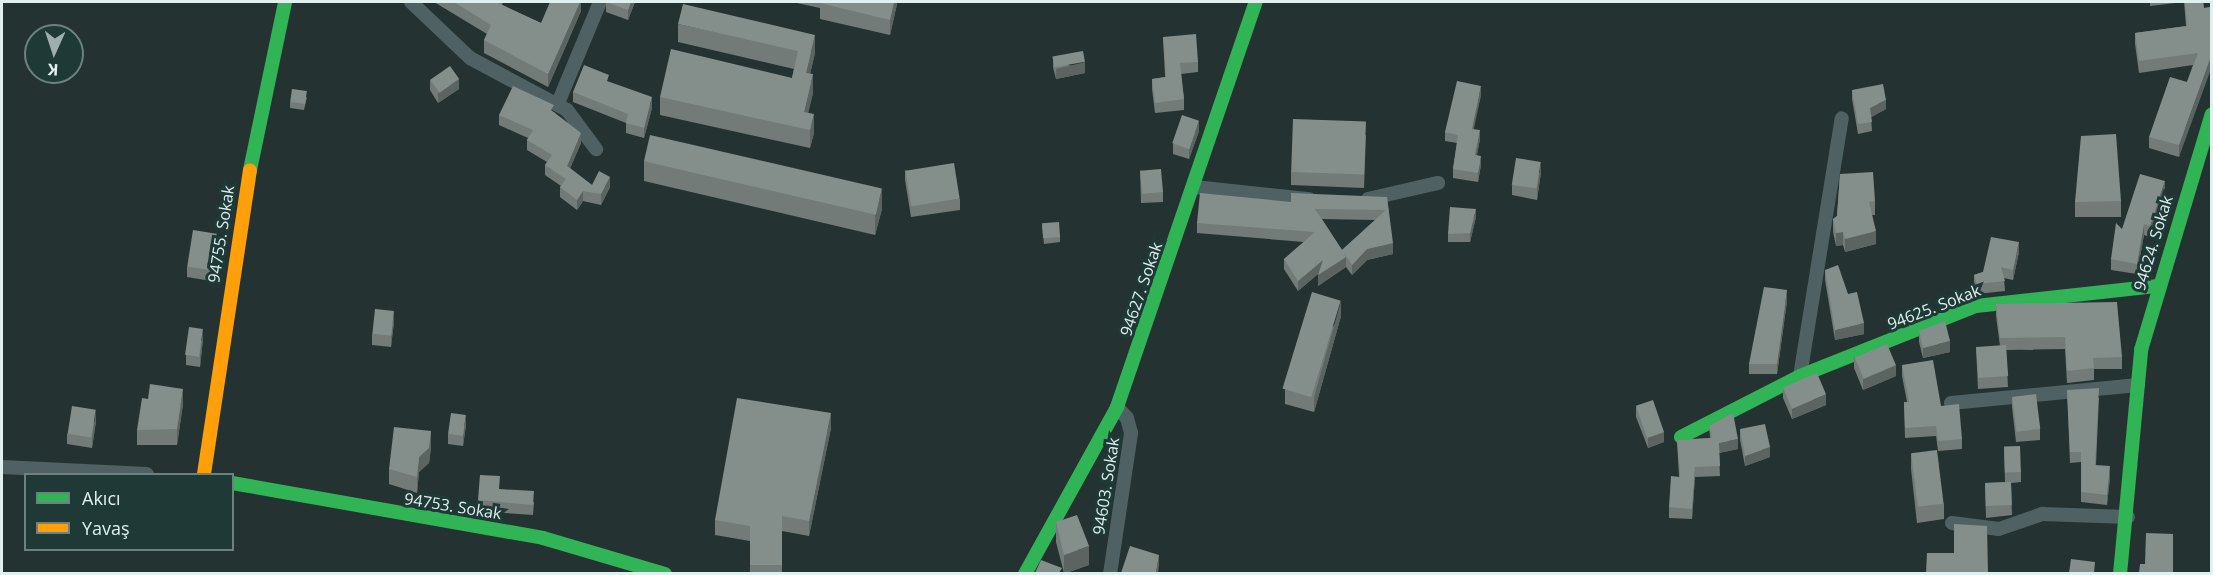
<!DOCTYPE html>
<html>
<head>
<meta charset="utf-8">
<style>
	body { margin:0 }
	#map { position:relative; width:2213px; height:575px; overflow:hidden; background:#243331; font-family:"Open Sans",sans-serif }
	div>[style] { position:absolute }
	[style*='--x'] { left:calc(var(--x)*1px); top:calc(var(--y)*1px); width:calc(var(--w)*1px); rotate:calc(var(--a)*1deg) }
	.street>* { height:14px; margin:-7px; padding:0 7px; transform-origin:7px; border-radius:7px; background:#506164 }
	.fast>* { height:14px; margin:-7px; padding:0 7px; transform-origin:7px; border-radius:7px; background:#30b455 }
	.slow>* { height:14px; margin:-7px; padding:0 7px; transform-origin:7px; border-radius:7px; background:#ff9f0a }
	.wall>* { inset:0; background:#727b78; transform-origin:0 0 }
	.shaded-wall>* { inset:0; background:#5c6461 }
	.building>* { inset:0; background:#848f8b; transform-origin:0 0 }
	span { translate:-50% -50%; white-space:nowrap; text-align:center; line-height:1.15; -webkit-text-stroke:6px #1e3936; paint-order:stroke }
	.street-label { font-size:16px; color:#e0f0ee }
	.frame { position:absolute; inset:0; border:3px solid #e0f0ee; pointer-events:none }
	.legend { position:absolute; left:24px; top:473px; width:210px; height:78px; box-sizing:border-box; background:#1e3936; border:2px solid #6c8280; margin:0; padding:8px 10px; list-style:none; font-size:18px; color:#e0f0ee }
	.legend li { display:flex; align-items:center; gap:12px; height:30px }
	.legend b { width:30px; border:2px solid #6c8280 }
	.north { position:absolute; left:24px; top:24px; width:60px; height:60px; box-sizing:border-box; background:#1e3936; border:2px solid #6c8280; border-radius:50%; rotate:183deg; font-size:16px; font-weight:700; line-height:24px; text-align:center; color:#e0f0ee }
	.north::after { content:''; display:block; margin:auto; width:21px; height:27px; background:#9eaeac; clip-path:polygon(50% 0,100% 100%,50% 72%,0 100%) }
</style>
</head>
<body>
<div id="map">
	<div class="street">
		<div style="--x:411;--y:2;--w:81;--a:43.5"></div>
		<div style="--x:470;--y:58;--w:110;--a:28.2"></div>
		<div style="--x:567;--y:110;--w:49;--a:53.4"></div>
		<div style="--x:558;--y:103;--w:109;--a:-67.4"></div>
		<div style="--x:1194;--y:187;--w:116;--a:6"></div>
		<div style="--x:1368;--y:199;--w:72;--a:-12.9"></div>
		<div style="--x:1800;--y:376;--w:261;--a:-80.8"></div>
		<div style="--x:1951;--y:403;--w:188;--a:-5.5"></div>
		<div style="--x:2;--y:467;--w:145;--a:2.8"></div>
		<div style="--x:1952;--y:523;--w:47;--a:7.3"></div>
		<div style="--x:1999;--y:529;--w:46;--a:-19.2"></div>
		<div style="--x:2042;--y:514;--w:86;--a:2"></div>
		<div style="--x:1110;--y:574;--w:143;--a:-81.5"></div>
		<div style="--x:1131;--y:433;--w:16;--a:-105"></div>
		<div style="--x:1127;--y:418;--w:15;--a:-132"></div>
	</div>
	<div class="fast">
		<div style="--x:250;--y:170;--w:172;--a:-78.2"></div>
		<div style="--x:1681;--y:437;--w:134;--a:-27.1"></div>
		<div style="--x:1800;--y:376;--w:189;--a:-21.7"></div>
		<div style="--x:1976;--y:306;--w:181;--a:-6.3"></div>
		<div style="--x:232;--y:483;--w:316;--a:10"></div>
		<div style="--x:543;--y:538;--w:127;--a:16.4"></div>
		<div style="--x:1025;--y:574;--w:191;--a:-61.1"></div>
		<div style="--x:1117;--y:407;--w:428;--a:-71.1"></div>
		<div style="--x:2120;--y:574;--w:225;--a:-84.6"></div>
		<div style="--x:2141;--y:350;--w:246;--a:-73.3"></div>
	</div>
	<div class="slow">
		<div style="--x:204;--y:474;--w:307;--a:-81.4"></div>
	</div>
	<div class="wall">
		<div style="clip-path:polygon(434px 2px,503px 2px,502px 5px,541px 23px,580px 2px,581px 2px,581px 11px,548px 87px,484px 53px,484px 40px,487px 34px)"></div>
		<div style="clip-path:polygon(606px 2px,635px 2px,628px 20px,606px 12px)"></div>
		<div style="clip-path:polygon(792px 2px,897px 2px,897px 4px,890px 35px,820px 19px,820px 8px)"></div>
		<div style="clip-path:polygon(2150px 2px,2203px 2px,2204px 8px,2211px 7px,2179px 157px,2149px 148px,2149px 137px,2187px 82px,2193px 65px,2139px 73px,2135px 44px,2135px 33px,2186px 26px,2184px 2px,2150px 6px)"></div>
		<div style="clip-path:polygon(678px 24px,815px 53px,810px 74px,813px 93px,808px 113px,814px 133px,810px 148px,660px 115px,660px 97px,792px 78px,794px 69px,678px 42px)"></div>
		<div style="clip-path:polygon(1163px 37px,1198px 62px,1198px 72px,1181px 74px,1184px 99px,1184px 110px,1155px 113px,1152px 89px,1152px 79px,1165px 77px)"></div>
		<div style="clip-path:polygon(1053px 57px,1085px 73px,1056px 79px,1053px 67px)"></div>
		<div style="clip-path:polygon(430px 80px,459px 89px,438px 103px,430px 90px)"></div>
		<div style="clip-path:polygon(609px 82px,652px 108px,644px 138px,626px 133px,626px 123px,573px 102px,573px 92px)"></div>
		<div style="clip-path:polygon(1852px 90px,1886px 109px,1871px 117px,1872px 131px,1858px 134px,1852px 99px)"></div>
		<div style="clip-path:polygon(1481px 95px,1473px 129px,1480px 139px,1477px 155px,1481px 165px,1478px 182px,1453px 178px,1453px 169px,1457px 143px,1445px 141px,1445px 132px)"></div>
		<div style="clip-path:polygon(307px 97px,304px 110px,290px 108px,290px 102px)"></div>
		<div style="clip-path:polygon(554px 112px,581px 143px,570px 168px,592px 185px,610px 187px,601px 205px,583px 201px,577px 210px,560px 197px,560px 187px,561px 186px,545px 175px,545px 165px,547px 162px,527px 150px,527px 140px,528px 138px,499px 125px,499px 115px)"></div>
		<div style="clip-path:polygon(1199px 131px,1189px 159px,1173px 154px,1173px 144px)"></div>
		<div style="clip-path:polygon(1366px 135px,1364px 188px,1291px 185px,1291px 172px)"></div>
		<div style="clip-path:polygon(644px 161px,882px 209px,875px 235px,644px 181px)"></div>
		<div style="clip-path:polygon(905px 170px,960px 199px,960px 210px,911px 217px,905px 180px)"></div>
		<div style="clip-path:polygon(1140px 170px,1163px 192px,1163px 202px,1141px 203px)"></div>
		<div style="clip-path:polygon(1541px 172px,1537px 200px,1512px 195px,1512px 185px)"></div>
		<div style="clip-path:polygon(1840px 174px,1875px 201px,1875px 215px,1872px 215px,1876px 244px,1845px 252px,1843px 245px,1836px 246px,1833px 232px,1833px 219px,1837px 216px)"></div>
		<div style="clip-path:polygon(2165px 192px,2150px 237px,2144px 235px,2137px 274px,2111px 270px,2111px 259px,2122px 229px)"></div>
		<div style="clip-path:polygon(evenodd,1387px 197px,1393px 254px,1367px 260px,1352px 275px,1346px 267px,1318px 286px,1319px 273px,1298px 291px,1284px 269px,1284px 259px,1304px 242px,1197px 233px,1197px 223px,1291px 202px,1387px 197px,1322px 219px,1375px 220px,1342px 250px,1322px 219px)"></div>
		<div style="left:2121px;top:201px;width:16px;height:46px;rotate:90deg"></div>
		<div style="clip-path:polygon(1476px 217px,1470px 242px,1448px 242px,1448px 234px)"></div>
		<div style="clip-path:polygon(1042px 225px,1060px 237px,1060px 242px,1044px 244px)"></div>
		<div style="clip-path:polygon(217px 245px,211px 281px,187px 277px,187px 267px)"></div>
		<div style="clip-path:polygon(2019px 252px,2013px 280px,2004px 278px,2005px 291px,1977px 294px,1974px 285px,1974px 275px,1983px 272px)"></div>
		<div style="clip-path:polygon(1825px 270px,1848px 294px,1864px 334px,1835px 340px,1825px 280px)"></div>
		<div style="clip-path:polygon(1787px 301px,1777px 374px,1749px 374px,1749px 364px)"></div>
		<div style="clip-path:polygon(1996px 304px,2122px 357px,2122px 369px,2094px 369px,2094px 380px,2067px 383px,2065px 349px,2006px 350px,2008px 387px,1978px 389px,1976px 348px,2000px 346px,1996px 316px)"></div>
		<div style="clip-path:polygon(1341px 316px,1314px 412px,1285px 404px,1285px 389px)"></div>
		<div style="clip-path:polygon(394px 322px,391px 347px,372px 345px,372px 334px)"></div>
		<div style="clip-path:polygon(1919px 331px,1950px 352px,1923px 358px,1919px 342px)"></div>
		<div style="clip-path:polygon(203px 339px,200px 367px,186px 365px,186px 355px)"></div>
		<div style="clip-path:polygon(1854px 357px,1896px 376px,1863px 390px,1854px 368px)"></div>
		<div style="clip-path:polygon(1902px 365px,1941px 406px,1962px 439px,1962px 449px,1938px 451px,1936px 436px,1905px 438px,1904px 402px,1907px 402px,1902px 376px)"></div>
		<div style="clip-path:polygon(1783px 388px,1826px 405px,1792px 419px,1783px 398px)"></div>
		<div style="clip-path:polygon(2067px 390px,2099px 398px,2096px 465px,2110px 477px,2107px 505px,2081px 502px,2081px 462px,2070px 463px)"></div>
		<div style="clip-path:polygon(2012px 397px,2040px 429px,2040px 440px,2016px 442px,2012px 407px)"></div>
		<div style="clip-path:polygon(183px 404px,177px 445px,137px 445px,137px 430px)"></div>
		<div style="clip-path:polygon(1636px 406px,1664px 442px,1648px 448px,1636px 417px)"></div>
		<div style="clip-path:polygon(96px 421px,92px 448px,67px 444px,67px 434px)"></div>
		<div style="clip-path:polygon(466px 425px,463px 446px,448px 444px,448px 434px)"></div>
		<div style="clip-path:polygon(1709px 426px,1738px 449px,1719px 453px,1720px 476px,1695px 477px,1692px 519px,1669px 518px,1669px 507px,1679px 477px,1677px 440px,1710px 438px)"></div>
		<div style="clip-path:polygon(831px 428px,809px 536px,782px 531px,782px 573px,750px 573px,750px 541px,715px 535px,715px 520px)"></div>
		<div style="clip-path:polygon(1740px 429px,1770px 457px,1745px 466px,1740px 440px)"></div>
		<div style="clip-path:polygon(431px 447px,429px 463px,419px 472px,417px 493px,389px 484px,389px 469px)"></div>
		<div style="clip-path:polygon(2004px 447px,2021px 472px,2021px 482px,2011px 483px,2012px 515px,1986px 518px,1985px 483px,2005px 482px)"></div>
		<div style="clip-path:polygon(1911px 453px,1944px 504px,1944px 519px,1917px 523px,1911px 469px)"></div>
		<div style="clip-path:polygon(500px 489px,534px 502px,533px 515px,478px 511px,478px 500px)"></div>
		<div style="clip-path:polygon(1056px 522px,1089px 565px,1066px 573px,1064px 573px,1056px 542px)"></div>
	</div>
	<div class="shaded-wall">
		<div style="clip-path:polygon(580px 2px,581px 2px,581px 11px,548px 87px,548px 74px)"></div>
		<div style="clip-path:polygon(631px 2px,635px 2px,628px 20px,628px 10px)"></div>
		<div style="clip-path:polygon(894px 2px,897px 2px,897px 4px,890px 35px,890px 20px)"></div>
		<div style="clip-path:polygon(815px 35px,815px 53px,806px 91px,806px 73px)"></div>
		<div style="clip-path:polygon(2211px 57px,2211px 69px,2179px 157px,2179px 145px)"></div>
		<div style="clip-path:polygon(1085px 62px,1085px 73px,1056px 79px,1056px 69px)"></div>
		<div style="clip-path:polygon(813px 74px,813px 93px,804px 130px,804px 112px)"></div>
		<div style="clip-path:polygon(459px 79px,459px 89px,438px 103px,438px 93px)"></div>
		<div style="clip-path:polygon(1481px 86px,1481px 95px,1472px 138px,1472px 129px)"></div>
		<div style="clip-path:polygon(652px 97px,652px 108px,644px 138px,644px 128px)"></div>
		<div style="clip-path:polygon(1886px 100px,1886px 109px,1870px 118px,1870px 108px)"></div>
		<div style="clip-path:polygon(814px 114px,814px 133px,810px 148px,810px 130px)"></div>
		<div style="clip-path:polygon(1199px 121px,1199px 131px,1189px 159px,1189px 149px)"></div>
		<div style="clip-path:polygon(1480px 130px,1480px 139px,1475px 164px,1475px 155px)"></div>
		<div style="clip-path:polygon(581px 133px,581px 143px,567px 176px,567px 166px)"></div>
		<div style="clip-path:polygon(1481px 156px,1481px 165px,1478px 182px,1478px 173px)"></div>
		<div style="clip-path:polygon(1541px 162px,1541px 172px,1537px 200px,1537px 189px)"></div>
		<div style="clip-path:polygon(610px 177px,610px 187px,601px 205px,601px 194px)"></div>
		<div style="clip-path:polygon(2165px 181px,2165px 192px,2150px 237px,2150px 226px)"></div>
		<div style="clip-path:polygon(882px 189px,882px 209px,875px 235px,875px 215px)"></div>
		<div style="clip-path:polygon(583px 191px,583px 201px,577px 210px,577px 200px)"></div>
		<div style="clip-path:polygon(1476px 209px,1476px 217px,1470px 242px,1470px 233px)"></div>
		<div style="clip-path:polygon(2144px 224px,2144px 235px,2137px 274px,2137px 264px)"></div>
		<div style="clip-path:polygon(1876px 231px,1876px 244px,1845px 252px,1845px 239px)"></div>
		<div style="clip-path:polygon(1843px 232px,1843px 245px,1836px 246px,1836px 233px)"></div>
		<div style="clip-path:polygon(217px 234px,217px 245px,211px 281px,211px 270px)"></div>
		<div style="clip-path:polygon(2019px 242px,2019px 252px,2013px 280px,2013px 270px)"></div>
		<div style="clip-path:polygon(1393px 243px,1393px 254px,1367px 260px,1352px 275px,1352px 265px,1367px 249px)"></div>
		<div style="clip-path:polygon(1346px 257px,1346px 267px,1318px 286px,1318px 275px)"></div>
		<div style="clip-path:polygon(1323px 260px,1323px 270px,1298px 291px,1298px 281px)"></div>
		<div style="clip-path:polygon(1787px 290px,1787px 301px,1777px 374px,1777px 364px)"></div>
		<div style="clip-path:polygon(1341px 301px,1341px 316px,1314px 412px,1314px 397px)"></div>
		<div style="clip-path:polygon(394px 311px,394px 322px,391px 347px,391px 337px)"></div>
		<div style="clip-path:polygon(1864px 323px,1864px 334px,1835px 340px,1835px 330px)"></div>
		<div style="clip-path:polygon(203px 329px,203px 339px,200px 367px,200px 356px)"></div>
		<div style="clip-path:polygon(1950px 341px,1950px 352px,1923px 358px,1923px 348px)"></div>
		<div style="clip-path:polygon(1896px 365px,1896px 376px,1863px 390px,1863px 379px)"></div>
		<div style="clip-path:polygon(183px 389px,183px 404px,177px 445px,177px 429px)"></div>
		<div style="clip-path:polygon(1826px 394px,1826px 405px,1792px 419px,1792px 409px)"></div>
		<div style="clip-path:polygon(96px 410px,96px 421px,92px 448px,92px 438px)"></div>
		<div style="clip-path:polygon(831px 413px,831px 428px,809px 536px,809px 521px)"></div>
		<div style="clip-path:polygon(466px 415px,466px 425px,463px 446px,463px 436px)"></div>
		<div style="clip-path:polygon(431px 431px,431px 447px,429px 463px,419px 472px,417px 493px,417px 477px,419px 457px)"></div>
		<div style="clip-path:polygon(1664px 432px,1664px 442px,1648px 448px,1648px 437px)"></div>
		<div style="clip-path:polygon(1738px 439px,1738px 449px,1719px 453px,1719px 443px)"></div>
		<div style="clip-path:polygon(1770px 447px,1770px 457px,1745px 466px,1745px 456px)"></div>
		<div style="clip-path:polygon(2110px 466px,2110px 477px,2107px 505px,2107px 495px)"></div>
		<div style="clip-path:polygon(1695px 467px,1695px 477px,1692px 519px,1692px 509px)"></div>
		<div style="clip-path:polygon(1089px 546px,1089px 565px,1066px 573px,1064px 573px,1064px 555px)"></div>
		<div style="clip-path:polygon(1159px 555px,1159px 566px,1158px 573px,1156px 573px)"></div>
	</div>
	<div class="building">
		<div style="clip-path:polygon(454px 2px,499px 2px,498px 3px,541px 23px,550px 2px,580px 2px,548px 74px,484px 40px,491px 25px)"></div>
		<div style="clip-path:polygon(606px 2px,631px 2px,628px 10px)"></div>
		<div style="clip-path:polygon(820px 2px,894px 2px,890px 20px,820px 3px)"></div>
		<div style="clip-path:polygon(2185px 2px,2203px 2px,2204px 8px,2211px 7px,2211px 57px,2179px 145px,2149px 137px,2170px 77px,2187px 82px,2198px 53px,2139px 61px,2135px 33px,2187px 26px)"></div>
		<div style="clip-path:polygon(683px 4px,815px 35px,806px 73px,813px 74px,804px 112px,814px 114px,810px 130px,660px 97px,671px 49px,792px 78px,798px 51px,678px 24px)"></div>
		<div style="clip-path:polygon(1196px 34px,1198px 62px,1180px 63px,1184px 99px,1155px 103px,1152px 79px,1166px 77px,1163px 37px)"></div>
		<div style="left:1083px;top:51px;width:11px;height:31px;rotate:80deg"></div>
		<div style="clip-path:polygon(584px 65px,609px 75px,607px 81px,652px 97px,644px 128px,626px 123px,628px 114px,573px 92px)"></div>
		<div style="left:450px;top:66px;width:16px;height:24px;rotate:55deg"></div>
		<div style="clip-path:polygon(1457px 81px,1481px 86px,1472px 129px,1480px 130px,1475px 155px,1481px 156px,1478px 173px,1453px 169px,1458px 135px,1445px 132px)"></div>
		<div style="clip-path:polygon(1883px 84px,1886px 100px,1870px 108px,1872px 122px,1858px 124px,1852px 90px)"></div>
		<div style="clip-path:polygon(513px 86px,554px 105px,551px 110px,581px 133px,567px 166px,592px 185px,599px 171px,610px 177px,601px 194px,583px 191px,577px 200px,560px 187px,566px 179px,545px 165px,552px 155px,527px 140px,533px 130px,499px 115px)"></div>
		<div style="left:292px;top:89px;width:15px;height:13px;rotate:8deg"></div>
		<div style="left:1182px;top:115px;width:18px;height:30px;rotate:19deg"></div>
		<div style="left:1293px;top:119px;width:73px;height:53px;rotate:2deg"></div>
		<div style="clip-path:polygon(2116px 134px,2121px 201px,2075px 202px,2081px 136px)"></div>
		<div style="left:650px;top:135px;width:238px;height:27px;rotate:13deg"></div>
		<div style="left:1516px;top:158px;width:25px;height:27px;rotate:9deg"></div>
		<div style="left:954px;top:163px;width:36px;height:49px;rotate:81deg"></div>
		<div style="left:1161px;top:169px;width:23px;height:21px;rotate:85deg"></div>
		<div style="clip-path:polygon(1873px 172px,1875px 201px,1869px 202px,1876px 231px,1845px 239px,1843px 232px,1836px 233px,1833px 219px,1837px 216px,1840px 174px)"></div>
		<div style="clip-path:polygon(2140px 174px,2165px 181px,2150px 226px,2144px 224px,2137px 264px,2111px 259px,2116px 223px,2122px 229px)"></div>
		<div style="clip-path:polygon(evenodd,1200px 193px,1291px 202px,1291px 193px,1387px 197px,1393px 243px,1367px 249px,1352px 265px,1344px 253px,1346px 257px,1318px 275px,1323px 260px,1298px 281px,1284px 259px,1315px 232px,1197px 223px,1200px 193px,1315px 209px,1386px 210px,1342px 250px,1315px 209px)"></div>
		<div style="clip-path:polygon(1450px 207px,1476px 209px,1470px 233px,1448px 234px)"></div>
		<div style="left:1059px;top:222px;width:15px;height:17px;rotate:86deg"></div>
		<div style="left:193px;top:230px;width:24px;height:37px;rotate:9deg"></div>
		<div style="clip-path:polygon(1991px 237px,2019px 242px,2013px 270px,2001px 267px,2005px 281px,1977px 284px,1974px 275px,1983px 272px)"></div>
		<div style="clip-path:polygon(1838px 265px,1848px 294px,1857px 292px,1864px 323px,1835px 330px,1825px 270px)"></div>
		<div style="clip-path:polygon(1764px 287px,1787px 290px,1777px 364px,1749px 364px)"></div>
		<div style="left:1312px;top:292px;width:30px;height:101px;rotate:17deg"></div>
		<div style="clip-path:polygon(2117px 302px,2122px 357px,2093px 358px,2094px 368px,2067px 371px,2065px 337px,2000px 338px,1996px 304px)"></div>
		<div style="left:375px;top:309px;width:19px;height:25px;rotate:6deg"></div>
		<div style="clip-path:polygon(1945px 321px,1950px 341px,1923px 348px,1919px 331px)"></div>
		<div style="left:189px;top:327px;width:14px;height:28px;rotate:8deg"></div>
		<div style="left:1887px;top:344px;width:23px;height:35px;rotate:67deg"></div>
		<div style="left:2006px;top:345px;width:31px;height:30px;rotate:86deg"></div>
		<div style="clip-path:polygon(1933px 360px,1941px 406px,1959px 404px,1962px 439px,1938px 441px,1936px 426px,1905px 428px,1904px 402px,1909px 402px,1902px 365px)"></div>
		<div style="left:1817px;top:373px;width:23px;height:37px;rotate:67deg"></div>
		<div style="clip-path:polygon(150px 384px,183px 389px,177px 429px,137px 430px,142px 398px,148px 399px)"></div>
		<div style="clip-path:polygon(2099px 388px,2095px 465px,2110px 466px,2107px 495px,2081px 492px,2081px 452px,2070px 452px,2067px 390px)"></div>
		<div style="left:2036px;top:394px;width:35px;height:24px;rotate:83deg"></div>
		<div style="clip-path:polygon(737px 398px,831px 413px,809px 521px,782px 516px,782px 565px,750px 565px,750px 526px,715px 520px)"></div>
		<div style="left:1653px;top:400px;width:34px;height:18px;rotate:71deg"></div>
		<div style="left:72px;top:406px;width:24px;height:28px;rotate:9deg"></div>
		<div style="left:451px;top:413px;width:15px;height:21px;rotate:8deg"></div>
		<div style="clip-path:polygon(1733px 413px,1738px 439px,1719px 443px,1720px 466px,1695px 467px,1692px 509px,1669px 507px,1671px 476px,1680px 477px,1677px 440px,1712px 438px,1709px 426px)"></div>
		<div style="clip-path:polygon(1765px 424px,1770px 447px,1745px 456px,1740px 429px)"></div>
		<div style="clip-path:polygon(394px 427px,431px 431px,429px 448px,419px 457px,417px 477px,389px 469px)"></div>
		<div style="left:2020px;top:446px;width:26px;height:16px;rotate:88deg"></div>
		<div style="left:1937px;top:450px;width:54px;height:26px;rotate:83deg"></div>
		<div style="clip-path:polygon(480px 475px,500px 476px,499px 489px,534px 491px,533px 505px,478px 500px)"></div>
		<div style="left:2011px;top:482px;width:23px;height:26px;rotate:88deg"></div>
		<div style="clip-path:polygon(1077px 515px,1089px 546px,1064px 555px,1056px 522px)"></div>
		<div style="clip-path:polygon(1954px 524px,1987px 526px,1988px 573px,1926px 573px,1927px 553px,1954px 553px)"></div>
		<div style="clip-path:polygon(2146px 533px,2173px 534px,2173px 573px,2139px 573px,2140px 564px,2145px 564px)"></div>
		<div style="clip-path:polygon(1130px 546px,1159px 555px,1156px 573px,1121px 573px)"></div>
		<div style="clip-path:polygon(2071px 559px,2095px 562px,2094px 573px,2069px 573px)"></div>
		<div style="clip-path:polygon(1041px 560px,1062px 568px,1059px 573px,1035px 573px)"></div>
	</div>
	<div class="street-label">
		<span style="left:221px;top:234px;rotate:-81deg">94755. Sokak</span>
		<span style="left:2153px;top:243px;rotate:-73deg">94624. Sokak</span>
		<span style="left:1141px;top:289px;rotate:-71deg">94627. Sokak</span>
		<span style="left:1934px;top:307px;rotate:-21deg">94625. Sokak</span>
		<span style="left:1106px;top:486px;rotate:-81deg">94603. Sokak</span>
		<span style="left:453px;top:506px;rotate:9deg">94753. Sokak</span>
	</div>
	<div class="frame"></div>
	<ul class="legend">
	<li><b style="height:8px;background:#30b455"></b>Akıcı</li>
	<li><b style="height:8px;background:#ff9f0a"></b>Yavaş</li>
	</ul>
	<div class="north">K</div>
</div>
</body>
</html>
